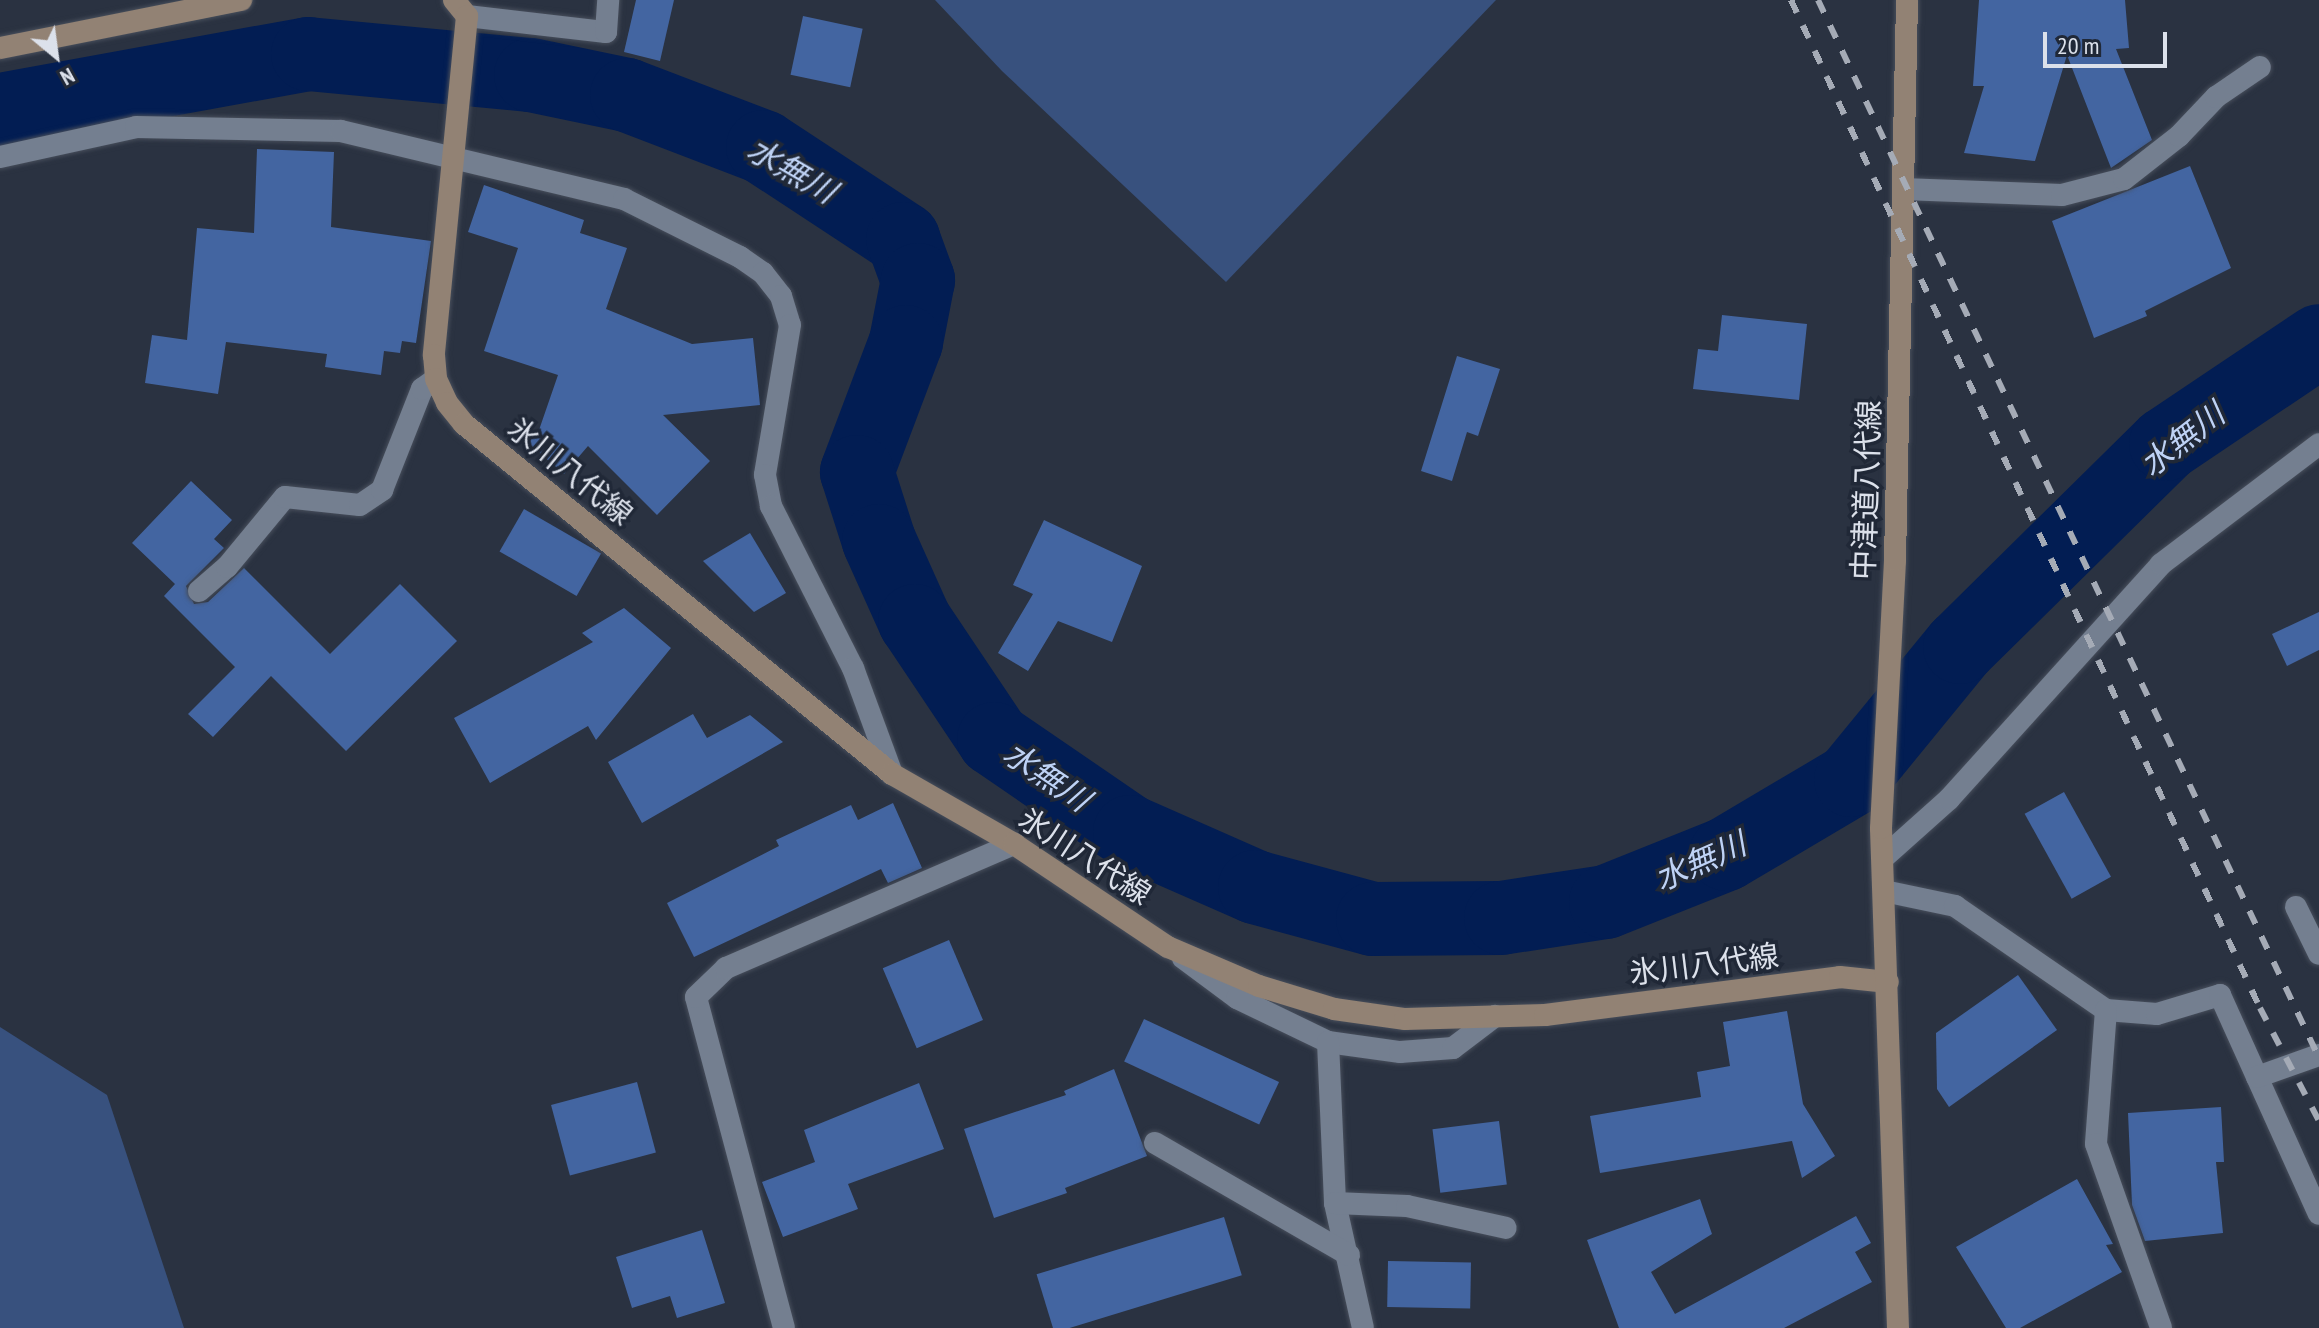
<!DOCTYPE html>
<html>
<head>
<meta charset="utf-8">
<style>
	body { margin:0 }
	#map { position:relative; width:2319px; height:1328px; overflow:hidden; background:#2a3241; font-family:"PT Sans Narrow","Noto Sans JP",sans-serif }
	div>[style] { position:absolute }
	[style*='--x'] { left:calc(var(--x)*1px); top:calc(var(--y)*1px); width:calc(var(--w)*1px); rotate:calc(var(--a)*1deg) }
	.green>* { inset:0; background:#38517e }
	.river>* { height:74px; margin:-37px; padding:0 37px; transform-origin:37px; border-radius:37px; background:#021d53 }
	.building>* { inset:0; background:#4365a1; transform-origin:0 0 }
	.roads { filter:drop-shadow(0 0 2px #474e5b) drop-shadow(0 0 2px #474e5b) }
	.minor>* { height:22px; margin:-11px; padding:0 11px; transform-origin:11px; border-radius:11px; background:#747f90 }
	.secondary>* { height:22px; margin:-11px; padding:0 11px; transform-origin:11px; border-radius:11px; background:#928274 }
	.rail>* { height:6px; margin-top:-3px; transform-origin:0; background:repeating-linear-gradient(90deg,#a5abb6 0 14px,transparent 0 28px) }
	span { translate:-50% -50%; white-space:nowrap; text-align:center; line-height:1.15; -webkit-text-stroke:7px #202837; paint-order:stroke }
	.street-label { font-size:30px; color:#dce1eb }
	.water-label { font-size:32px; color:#bed2f5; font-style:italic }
	.north { position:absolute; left:16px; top:16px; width:80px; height:80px; -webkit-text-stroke:6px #202837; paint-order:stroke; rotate:151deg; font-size:22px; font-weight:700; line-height:32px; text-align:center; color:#dce1eb }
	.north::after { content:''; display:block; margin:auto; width:28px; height:36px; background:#dce1eb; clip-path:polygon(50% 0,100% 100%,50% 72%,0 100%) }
	.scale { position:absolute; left:2043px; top:32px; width:124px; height:36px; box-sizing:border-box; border:4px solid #dce1eb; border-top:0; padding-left:10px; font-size:24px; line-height:28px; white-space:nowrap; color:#dce1eb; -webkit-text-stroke:6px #202837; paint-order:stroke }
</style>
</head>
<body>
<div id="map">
	<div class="green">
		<div style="clip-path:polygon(935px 0,1496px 0,1226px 282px,1002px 71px)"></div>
		<div style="clip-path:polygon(0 1027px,107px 1095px,184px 1328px,0 1328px)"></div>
	</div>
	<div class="river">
		<div style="--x:0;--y:110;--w:313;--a:-10.3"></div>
		<div style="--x:308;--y:54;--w:224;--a:5.4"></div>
		<div style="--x:531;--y:75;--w:98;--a:11.8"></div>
		<div style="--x:627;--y:95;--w:146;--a:20.9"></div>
		<div style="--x:763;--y:147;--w:168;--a:33.3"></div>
		<div style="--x:903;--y:239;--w:44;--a:69.9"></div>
		<div style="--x:918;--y:280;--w:63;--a:101"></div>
		<div style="--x:906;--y:342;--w:139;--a:110.7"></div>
		<div style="--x:857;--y:472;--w:72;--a:72.3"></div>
		<div style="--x:879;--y:541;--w:88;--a:65.8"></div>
		<div style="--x:915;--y:621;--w:142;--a:56.2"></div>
		<div style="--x:994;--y:739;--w:165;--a:34.4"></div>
		<div style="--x:1130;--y:832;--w:137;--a:23.7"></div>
		<div style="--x:1255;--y:887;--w:122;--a:15.2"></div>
		<div style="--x:1373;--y:919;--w:128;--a:-0.4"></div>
		<div style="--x:1501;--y:918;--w:106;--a:-8.7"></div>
		<div style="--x:1606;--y:902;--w:129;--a:-21.8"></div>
		<div style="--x:1726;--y:854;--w:145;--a:-30.6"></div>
		<div style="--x:1851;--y:780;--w:172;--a:-50.7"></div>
		<div style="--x:1960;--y:647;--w:289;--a:-44.6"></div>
		<div style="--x:2166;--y:444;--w:184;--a:-33.9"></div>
	</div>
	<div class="building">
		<div style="clip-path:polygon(636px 0,674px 0,660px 61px,624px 52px)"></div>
		<div style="clip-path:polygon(1979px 0,2125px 0,2129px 48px,2116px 49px,2152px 140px,2111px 168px,2067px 55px,2035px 161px,1964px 153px,1984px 86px,1973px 86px)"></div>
		<div style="left:803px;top:16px;width:61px;height:60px;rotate:12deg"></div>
		<div style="clip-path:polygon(257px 149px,334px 152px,331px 227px,431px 241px,416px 343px,402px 341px,400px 353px,384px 351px,381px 375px,325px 367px,327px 354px,226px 342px,218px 394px,145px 383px,152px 335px,187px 340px,197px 228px,254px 233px)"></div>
		<div style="clip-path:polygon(2190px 166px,2231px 268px,2145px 311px,2147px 316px,2094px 338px,2052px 221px)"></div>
		<div style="clip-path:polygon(484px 185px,584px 220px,580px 233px,627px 248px,606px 309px,692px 344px,753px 338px,760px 405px,663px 415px,710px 461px,657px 515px,588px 446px,564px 474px,528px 443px,539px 430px,558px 375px,484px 351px,518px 248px,468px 232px)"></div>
		<div style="clip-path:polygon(1722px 315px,1807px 324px,1799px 400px,1693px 389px,1698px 349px,1718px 351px)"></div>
		<div style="clip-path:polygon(1457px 356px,1500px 369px,1478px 436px,1467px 432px,1452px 481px,1421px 471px)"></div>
		<div style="clip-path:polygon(191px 481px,232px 520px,214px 539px,224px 548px,186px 586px,194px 604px,208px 602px,244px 568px,330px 654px,400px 584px,457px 641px,346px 751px,271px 676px,213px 737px,188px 714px,235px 667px,164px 596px,175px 584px,132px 543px)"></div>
		<div style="left:524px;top:509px;width:89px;height:49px;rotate:30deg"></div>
		<div style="clip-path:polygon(1044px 520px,1142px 566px,1112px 642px,1058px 621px,1028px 671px,998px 653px,1033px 594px,1013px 585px)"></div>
		<div style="clip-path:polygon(750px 533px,786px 593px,754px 612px,703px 561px)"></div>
		<div style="clip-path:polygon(624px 608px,671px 648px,596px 740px,588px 726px,490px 783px,454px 718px,593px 642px,582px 633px)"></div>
		<div style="clip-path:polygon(2319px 612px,2319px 650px,2287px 666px,2272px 634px)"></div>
		<div style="clip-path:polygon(693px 714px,707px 738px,750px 715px,783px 742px,642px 823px,608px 762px)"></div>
		<div style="left:2064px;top:792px;width:97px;height:45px;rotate:61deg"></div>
		<div style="clip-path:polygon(893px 803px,922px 868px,888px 883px,881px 869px,694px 957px,667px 903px,779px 846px,776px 840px,851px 805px,858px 820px)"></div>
		<div style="left:949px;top:940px;width:87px;height:72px;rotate:67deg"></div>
		<div style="clip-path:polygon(2018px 975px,2057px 1030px,1949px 1107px,1937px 1089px,1936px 1033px)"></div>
		<div style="clip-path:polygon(1787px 1011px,1803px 1104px,1835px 1156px,1802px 1178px,1792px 1141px,1600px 1173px,1590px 1116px,1701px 1097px,1697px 1072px,1730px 1066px,1723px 1022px)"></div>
		<div style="left:1144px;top:1019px;width:149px;height:47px;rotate:25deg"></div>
		<div style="clip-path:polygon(1114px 1069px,1147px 1156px,1065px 1188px,1067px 1193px,994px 1218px,964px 1129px,1066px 1095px,1064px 1091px)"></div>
		<div style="left:637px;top:1082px;width:73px;height:89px;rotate:75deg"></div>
		<div style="clip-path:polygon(919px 1083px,944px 1149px,848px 1184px,858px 1209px,783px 1237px,762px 1182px,815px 1162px,804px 1130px)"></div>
		<div style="clip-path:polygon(2221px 1107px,2224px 1162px,2216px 1162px,2223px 1233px,2145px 1241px,2132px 1205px,2128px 1113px)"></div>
		<div style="left:1499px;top:1121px;width:64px;height:67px;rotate:83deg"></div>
		<div style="clip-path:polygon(2077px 1179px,2113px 1244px,2106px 1245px,2122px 1272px,2020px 1328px,2006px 1328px,1956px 1247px)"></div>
		<div style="clip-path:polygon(1700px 1199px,1712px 1234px,1651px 1272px,1675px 1314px,1856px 1216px,1871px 1243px,1855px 1252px,1872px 1282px,1784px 1328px,1619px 1328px,1587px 1240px)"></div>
		<div style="left:1224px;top:1217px;width:61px;height:196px;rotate:73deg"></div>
		<div style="clip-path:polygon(702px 1230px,725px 1303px,677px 1318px,670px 1296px,632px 1308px,616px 1257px)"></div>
		<div style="left:1388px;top:1261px;width:83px;height:46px;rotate:1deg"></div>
	</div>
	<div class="roads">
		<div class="minor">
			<div style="--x:467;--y:16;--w:140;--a:6.6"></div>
			<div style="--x:606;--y:32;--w:32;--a:-86"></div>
			<div style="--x:0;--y:157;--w:139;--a:-12.4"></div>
			<div style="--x:136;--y:127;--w:205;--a:1.1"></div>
			<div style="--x:341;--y:131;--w:291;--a:13.5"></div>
			<div style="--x:624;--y:199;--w:130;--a:26.6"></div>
			<div style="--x:740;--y:257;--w:28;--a:35"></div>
			<div style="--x:763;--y:273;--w:29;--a:52"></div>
			<div style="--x:781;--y:296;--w:30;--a:73"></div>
			<div style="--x:790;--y:325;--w:152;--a:99.5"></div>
			<div style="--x:765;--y:475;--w:32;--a:79"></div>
			<div style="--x:771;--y:506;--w:182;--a:63.2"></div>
			<div style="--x:853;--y:668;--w:113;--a:69.8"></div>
			<div style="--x:1903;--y:189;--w:159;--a:2.2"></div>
			<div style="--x:2062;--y:195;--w:64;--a:-14.5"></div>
			<div style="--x:2124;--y:179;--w:70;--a:-38"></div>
			<div style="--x:2179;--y:136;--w:54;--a:-46.5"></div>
			<div style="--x:2216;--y:97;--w:53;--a:-34.3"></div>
			<div style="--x:199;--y:591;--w:37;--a:-41"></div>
			<div style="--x:227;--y:567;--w:91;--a:-50.4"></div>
			<div style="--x:285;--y:497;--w:75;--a:6.1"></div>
			<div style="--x:360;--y:505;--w:27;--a:-34"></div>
			<div style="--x:382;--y:490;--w:109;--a:-68.4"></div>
			<div style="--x:422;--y:389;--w:17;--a:-36"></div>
			<div style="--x:1883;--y:858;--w:89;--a:-41.8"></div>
			<div style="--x:1949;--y:799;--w:316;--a:-47.9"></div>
			<div style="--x:2161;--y:564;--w:198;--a:-37.2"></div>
			<div style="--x:1884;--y:891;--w:73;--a:11.9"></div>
			<div style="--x:1955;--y:906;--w:183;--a:34.6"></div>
			<div style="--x:2106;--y:1010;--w:51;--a:4.5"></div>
			<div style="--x:2157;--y:1014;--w:66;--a:-16.8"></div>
			<div style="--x:2220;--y:995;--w:240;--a:65.7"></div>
			<div style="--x:2296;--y:907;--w:52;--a:63.9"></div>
			<div style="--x:1183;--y:958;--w:67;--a:36.5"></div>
			<div style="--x:1237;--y:998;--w:101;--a:25.8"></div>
			<div style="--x:1328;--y:1042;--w:73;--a:7.9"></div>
			<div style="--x:1400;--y:1052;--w:53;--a:-4.3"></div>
			<div style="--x:1453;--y:1048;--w:53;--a:-37.3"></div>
			<div style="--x:2106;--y:1010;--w:134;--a:94.3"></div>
			<div style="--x:2096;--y:1144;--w:195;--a:70.5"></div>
			<div style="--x:1328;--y:1042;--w:161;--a:87.5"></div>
			<div style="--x:1335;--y:1203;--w:128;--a:77.4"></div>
			<div style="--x:2257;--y:1077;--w:66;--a:-19.5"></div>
			<div style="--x:1155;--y:1143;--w:224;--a:30"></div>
			<div style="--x:1335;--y:1203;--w:72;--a:2.4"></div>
			<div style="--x:1407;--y:1206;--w:101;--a:12.5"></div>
			<div style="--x:784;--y:1328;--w:342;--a:-104.9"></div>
			<div style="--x:696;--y:997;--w:42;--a:-44"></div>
			<div style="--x:726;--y:968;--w:314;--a:-23.3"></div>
		</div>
		<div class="secondary">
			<div style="--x:454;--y:0;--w:21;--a:51"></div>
			<div style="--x:467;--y:16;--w:341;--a:95.6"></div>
			<div style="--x:434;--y:355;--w:24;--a:85"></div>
			<div style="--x:436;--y:379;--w:26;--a:65"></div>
			<div style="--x:447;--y:403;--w:27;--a:51"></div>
			<div style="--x:464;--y:424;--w:553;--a:39.27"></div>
			<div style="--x:892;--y:774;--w:141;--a:29.8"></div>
			<div style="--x:1014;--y:844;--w:185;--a:33.8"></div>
			<div style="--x:1168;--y:947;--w:99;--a:23.2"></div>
			<div style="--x:1259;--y:986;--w:78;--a:17"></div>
			<div style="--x:1334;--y:1009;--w:72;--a:8"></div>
			<div style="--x:1405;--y:1019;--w:140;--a:-1.6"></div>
			<div style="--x:1545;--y:1015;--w:297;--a:-7.3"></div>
			<div style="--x:1840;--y:977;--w:48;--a:5.9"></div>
			<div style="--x:0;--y:48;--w:246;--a:-11.3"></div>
			<div style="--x:1898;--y:1328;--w:500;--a:-91.95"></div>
			<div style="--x:1881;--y:828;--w:268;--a:-87"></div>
			<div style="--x:1895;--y:560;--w:560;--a:-88.77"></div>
		</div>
	</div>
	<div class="rail">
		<div style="--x:1791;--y:0;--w:1112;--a:65.05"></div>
		<div style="--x:2260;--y:1008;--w:127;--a:62.4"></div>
		<div style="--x:1818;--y:0;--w:1171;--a:64.66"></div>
	</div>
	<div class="street-label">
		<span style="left:570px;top:471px;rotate:39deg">氷川八代線</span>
		<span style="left:1866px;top:490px;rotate:-88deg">中津道八代線</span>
		<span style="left:1085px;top:856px;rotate:33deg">氷川八代線</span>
		<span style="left:1704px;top:964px;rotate:-7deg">氷川八代線</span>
	</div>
	<div class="water-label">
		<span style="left:792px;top:170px;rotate:30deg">水無川</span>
		<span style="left:2182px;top:439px;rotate:-38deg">水無川</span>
		<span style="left:1047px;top:776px;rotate:34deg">水無川</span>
		<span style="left:1700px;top:861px;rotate:-24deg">水無川</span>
	</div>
	<div class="north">N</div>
	<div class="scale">20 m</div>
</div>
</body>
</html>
